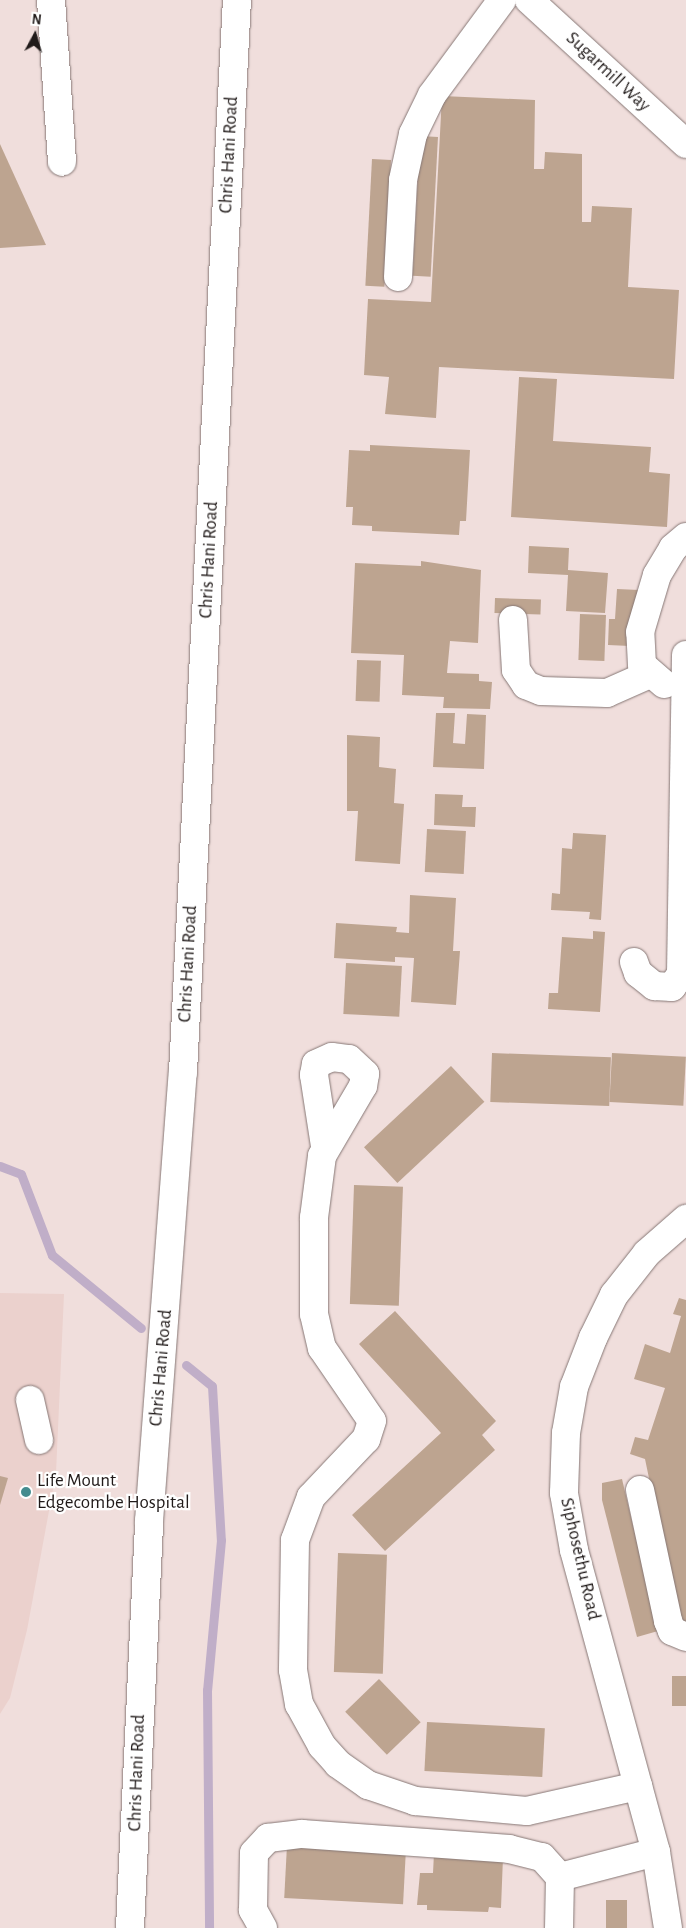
<!DOCTYPE html>
<html>
<head>
<meta charset="utf-8">
<style>
	body { margin:0 }
	#map { position:relative; width:686px; height:1928px; overflow:hidden; background:#f0dedc; font-family:"Alegreya Sans",sans-serif }
	div>[style] { position:absolute }
	[style*='--x'] { left:calc(var(--x)*1px); top:calc(var(--y)*1px); width:calc(var(--w)*1px); rotate:calc(var(--a)*1deg) }
	.built>* { inset:0; background:#ebd1cd }
	.stream>* { height:9px; margin:-4.5px; padding:0 4.5px; transform-origin:4.5px; border-radius:4.5px; background:#c0aec8 }
	.building>* { inset:0; background:#bda490; transform-origin:0 0 }
	.roads { filter:drop-shadow(0 0 1px #867775) drop-shadow(0 0 1px #867775) }
	.minor>* { height:28px; margin:-14px; padding:0 14px; transform-origin:14px; border-radius:14px; background:#fff }
	.major>* { height:28px; margin:-14px; padding:0 14px; transform-origin:14px; border-radius:14px; background:#fff }
	.dots>* { width:14px; height:14px; translate:-50% -50%; box-sizing:border-box; border:2px solid #fff; border-radius:50% }
	span { translate:-50% -50%; white-space:nowrap; text-align:center; line-height:1.15; -webkit-text-stroke:4.5px #fff; paint-order:stroke }
	.street-label { font-size:19px; color:#201a19 }
	.poi-label { font-size:19px; color:#201a19 }
	.left { translate:0 -50%; text-align:left }
	.north { position:absolute; left:10px; top:10px; width:50px; height:50px; -webkit-text-stroke:4px #fff; paint-order:stroke; rotate:6deg; font-size:14px; font-weight:700; line-height:20px; text-align:center; color:#201a19 }
	.north::after { content:''; display:block; margin:auto; width:18px; height:22px; background:#201a19; clip-path:polygon(50% 0,100% 100%,50% 72%,0 100%) }
</style>
</head>
<body>
<div id="map">
	<div class="built">
		<div style="clip-path:polygon(0 1293px,64px 1294px,56px 1473px,27px 1630px,10px 1698px,0 1714px)"></div>
	</div>
	<div class="stream">
		<div style="--x:0;--y:1166;--w:22;--a:21"></div>
		<div style="--x:21;--y:1174;--w:87;--a:69.1"></div>
		<div style="--x:52;--y:1255;--w:115;--a:39.4"></div>
		<div style="--x:186;--y:1365;--w:33;--a:39"></div>
		<div style="--x:212;--y:1386;--w:154;--a:86.7"></div>
		<div style="--x:221;--y:1540;--w:151;--a:95.3"></div>
		<div style="--x:207;--y:1690;--w:238;--a:89.5"></div>
	</div>
	<div class="building">
		<div style="clip-path:polygon(442px 96px,535px 100px,534px 169px,544px 169px,545px 152px,582px 154px,582px 222px,591px 222px,592px 206px,632px 208px,628px 287px,679px 290px,674px 379px,439px 367px,436px 418px,385px 414px,389px 377px,364px 375px,368px 299px,431px 302px)"></div>
		<div style="left:420px;top:136px;width:18px;height:140px;rotate:3deg"></div>
		<div style="clip-path:polygon(0 144px,46px 245px,0 248px)"></div>
		<div style="left:372px;top:159px;width:19px;height:127px;rotate:3deg"></div>
		<div style="clip-path:polygon(519px 377px,557px 379px,553px 441px,651px 447px,649px 472px,670px 474px,667px 527px,511px 517px)"></div>
		<div style="clip-path:polygon(370px 445px,470px 450px,466px 521px,460px 521px,459px 535px,372px 531px,372px 526px,352px 525px,353px 507px,346px 507px,349px 450px,370px 451px)"></div>
		<div style="clip-path:polygon(529px 546px,569px 548px,568px 570px,608px 573px,605px 613px,566px 611px,568px 575px,528px 573px)"></div>
		<div style="clip-path:polygon(421px 561px,481px 570px,478px 643px,450px 641px,447px 673px,479px 674px,479px 681px,492px 682px,490px 709px,443px 708px,444px 697px,402px 695px,404px 655px,351px 653px,355px 563px,421px 566px)"></div>
		<div style="clip-path:polygon(617px 589px,639px 590px,630px 646px,608px 645px,609px 619px,615px 619px)"></div>
		<div style="left:495px;top:598px;width:46px;height:15px;rotate:2deg"></div>
		<div style="left:580px;top:614px;width:26px;height:46px;rotate:2deg"></div>
		<div style="left:357px;top:660px;width:24px;height:41px;rotate:2deg"></div>
		<div style="clip-path:polygon(436px 713px,455px 713px,453px 743px,465px 744px,467px 714px,486px 715px,484px 769px,433px 767px)"></div>
		<div style="clip-path:polygon(347px 735px,380px 737px,379px 767px,396px 769px,394px 803px,404px 804px,400px 864px,355px 861px,358px 811px,347px 811px)"></div>
		<div style="clip-path:polygon(435px 794px,463px 795px,462px 807px,476px 807px,475px 827px,434px 825px)"></div>
		<div style="left:427px;top:829px;width:39px;height:43px;rotate:3deg"></div>
		<div style="clip-path:polygon(573px 833px,606px 835px,601px 920px,589px 919px,590px 912px,551px 910px,552px 893px,560px 894px,562px 848px,572px 849px)"></div>
		<div style="clip-path:polygon(410px 895px,456px 898px,453px 951px,460px 951px,456px 1005px,411px 1002px,414px 958px,395px 957px,395px 962px,334px 958px,336px 923px,397px 927px,396px 932px,409px 933px)"></div>
		<div style="clip-path:polygon(593px 931px,605px 932px,600px 1012px,548px 1009px,549px 993px,558px 993px,562px 937px,593px 939px)"></div>
		<div style="left:346px;top:963px;width:56px;height:51px;rotate:3deg"></div>
		<div style="left:492px;top:1053px;width:119px;height:49px;rotate:2deg"></div>
		<div style="left:612px;top:1053px;width:74px;height:49px;rotate:3deg"></div>
		<div style="left:451px;top:1066px;width:49px;height:119px;rotate:47deg"></div>
		<div style="left:354px;top:1185px;width:49px;height:119px;rotate:2deg"></div>
		<div style="clip-path:polygon(679px 1298px,686px 1300px,686px 1627px,680px 1627px,645px 1459px,630px 1454px,635px 1437px,648px 1440px,665px 1388px,634px 1379px,645px 1344px,670px 1353px,681px 1316px,673px 1314px)"></div>
		<div style="clip-path:polygon(395px 1311px,496px 1421px,482px 1435px,495px 1450px,385px 1551px,352px 1515px,441px 1433px,359px 1344px)"></div>
		<div style="clip-path:polygon(0 1476px,8px 1478px,0 1505px)"></div>
		<div style="clip-path:polygon(622px 1479px,658px 1631px,637px 1637px,602px 1500px,602px 1483px)"></div>
		<div style="left:338px;top:1553px;width:49px;height:119px;rotate:2deg"></div>
		<div style="left:672px;top:1676px;width:14px;height:30px"></div>
		<div style="left:379px;top:1679px;width:60px;height:47px;rotate:46deg"></div>
		<div style="left:427px;top:1722px;width:118px;height:49px;rotate:3deg"></div>
		<div style="left:287px;top:1845px;width:119px;height:53px;rotate:3deg"></div>
		<div style="clip-path:polygon(434px 1853px,503px 1857px,501px 1908px,489px 1907px,488px 1912px,427px 1910px,427px 1905px,417px 1905px,420px 1873px,433px 1873px)"></div>
		<div style="left:606px;top:1900px;width:21px;height:28px"></div>
	</div>
	<div class="roads">
		<div class="minor">
			<div style="--x:51;--y:0;--w:162;--a:86.1"></div>
			<div style="--x:529;--y:0;--w:213;--a:42.5"></div>
			<div style="--x:398;--y:277;--w:97;--a:-87"></div>
			<div style="--x:403;--y:180;--w:47;--a:-77.7"></div>
			<div style="--x:413;--y:134;--w:43;--a:-64"></div>
			<div style="--x:432;--y:95;--w:118;--a:-53.6"></div>
			<div style="--x:513;--y:620;--w:50;--a:86.6"></div>
			<div style="--x:516;--y:670;--w:18;--a:56"></div>
			<div style="--x:526;--y:685;--w:16;--a:22"></div>
			<div style="--x:541;--y:691;--w:66;--a:1.7"></div>
			<div style="--x:607;--y:693;--w:47;--a:-23.8"></div>
			<div style="--x:664;--y:684;--w:29;--a:-139"></div>
			<div style="--x:642;--y:665;--w:33;--a:-93"></div>
			<div style="--x:640;--y:632;--w:59;--a:-73.4"></div>
			<div style="--x:657;--y:575;--w:31;--a:-59"></div>
			<div style="--x:673;--y:548;--w:17;--a:-40"></div>
			<div style="--x:634;--y:962;--w:12;--a:70"></div>
			<div style="--x:638;--y:973;--w:21;--a:39"></div>
			<div style="--x:654;--y:986;--w:18;--a:3"></div>
			<div style="--x:672;--y:987;--w:16;--a:-55"></div>
			<div style="--x:681;--y:974;--w:319;--a:-89.1"></div>
			<div style="--x:325;--y:1146;--w:72;--a:-98.8"></div>
			<div style="--x:314;--y:1075;--w:11;--a:-80"></div>
			<div style="--x:316;--y:1064;--w:17;--a:-24"></div>
			<div style="--x:332;--y:1057;--w:17;--a:7"></div>
			<div style="--x:349;--y:1059;--w:22;--a:43"></div>
			<div style="--x:365;--y:1074;--w:12;--a:99"></div>
			<div style="--x:363;--y:1086;--w:81;--a:120.4"></div>
			<div style="--x:322;--y:1156;--w:63;--a:97.4"></div>
			<div style="--x:314;--y:1218;--w:96;--a:90"></div>
			<div style="--x:314;--y:1314;--w:35;--a:77"></div>
			<div style="--x:322;--y:1348;--w:88;--a:55.6"></div>
			<div style="--x:372;--y:1421;--w:19;--a:108"></div>
			<div style="--x:366;--y:1439;--w:80;--a:133.5"></div>
			<div style="--x:311;--y:1497;--w:46;--a:110.4"></div>
			<div style="--x:295;--y:1540;--w:130;--a:90.9"></div>
			<div style="--x:293;--y:1670;--w:35;--a:80"></div>
			<div style="--x:299;--y:1704;--w:48;--a:61.3"></div>
			<div style="--x:322;--y:1746;--w:24;--a:48"></div>
			<div style="--x:338;--y:1764;--w:37;--a:35"></div>
			<div style="--x:368;--y:1785;--w:50;--a:18.8"></div>
			<div style="--x:415;--y:1801;--w:112;--a:5.1"></div>
			<div style="--x:527;--y:1811;--w:114;--a:-12.7"></div>
			<div style="--x:30;--y:1400;--w:41;--a:77.3"></div>
			<div style="--x:640;--y:1490;--w:134;--a:77.9"></div>
			<div style="--x:668;--y:1621;--w:11;--a:68"></div>
			<div style="--x:672;--y:1631;--w:15;--a:23"></div>
			<div style="--x:560;--y:1877;--w:99;--a:-14.6"></div>
			<div style="--x:263;--y:1928;--w:21;--a:-119"></div>
			<div style="--x:253;--y:1910;--w:57;--a:-89"></div>
			<div style="--x:254;--y:1853;--w:21;--a:-47"></div>
			<div style="--x:268;--y:1838;--w:34;--a:-7"></div>
			<div style="--x:302;--y:1834;--w:208;--a:4.1"></div>
			<div style="--x:509;--y:1849;--w:34;--a:14"></div>
			<div style="--x:542;--y:1857;--w:27;--a:48"></div>
			<div style="--x:560;--y:1877;--w:51;--a:91.1"></div>
			<div style="--x:668;--y:1928;--w:77;--a:-99"></div>
			<div style="--x:656;--y:1852;--w:313;--a:-105.2"></div>
			<div style="--x:574;--y:1550;--w:58;--a:-100"></div>
			<div style="--x:564;--y:1493;--w:60;--a:-88.1"></div>
			<div style="--x:566;--y:1433;--w:47;--a:-80.1"></div>
			<div style="--x:574;--y:1387;--w:53;--a:-68.8"></div>
			<div style="--x:593;--y:1338;--w:48;--a:-64"></div>
			<div style="--x:614;--y:1295;--w:53;--a:-51.8"></div>
			<div style="--x:647;--y:1253;--w:52;--a:-41.1"></div>
		</div>
		<div class="major">
			<div style="--x:130;--y:1928;--w:407;--a:-87.3"></div>
			<div style="--x:149;--y:1521;--w:450;--a:-85.7"></div>
			<div style="--x:183;--y:1072;--w:1073;--a:-87.12"></div>
		</div>
	</div>
	<div class="dots">
		<div style="left:26px;top:1492px;background:#448c8f"></div>
	</div>
	<div class="street-label">
		<span style="left:608px;top:72px;rotate:43deg">Sugarmill Way</span>
		<span style="left:229px;top:155px;rotate:-87deg">Chris Hani Road</span>
		<span style="left:209px;top:560px;rotate:-87deg">Chris Hani Road</span>
		<span style="left:188px;top:964px;rotate:-87deg">Chris Hani Road</span>
		<span style="left:161px;top:1368px;rotate:-85deg">Chris Hani Road</span>
		<span style="left:580px;top:1559px;rotate:77deg">Siphosethu Road</span>
		<span style="left:137px;top:1773px;rotate:-88deg">Chris Hani Road</span>
	</div>
	<div class="poi-label">
		<span class="left" style="left:37px;top:1492px">Life Mount<br>Edgecombe Hospital</span>
	</div>
	<div class="north">N</div>
</div>
</body>
</html>
